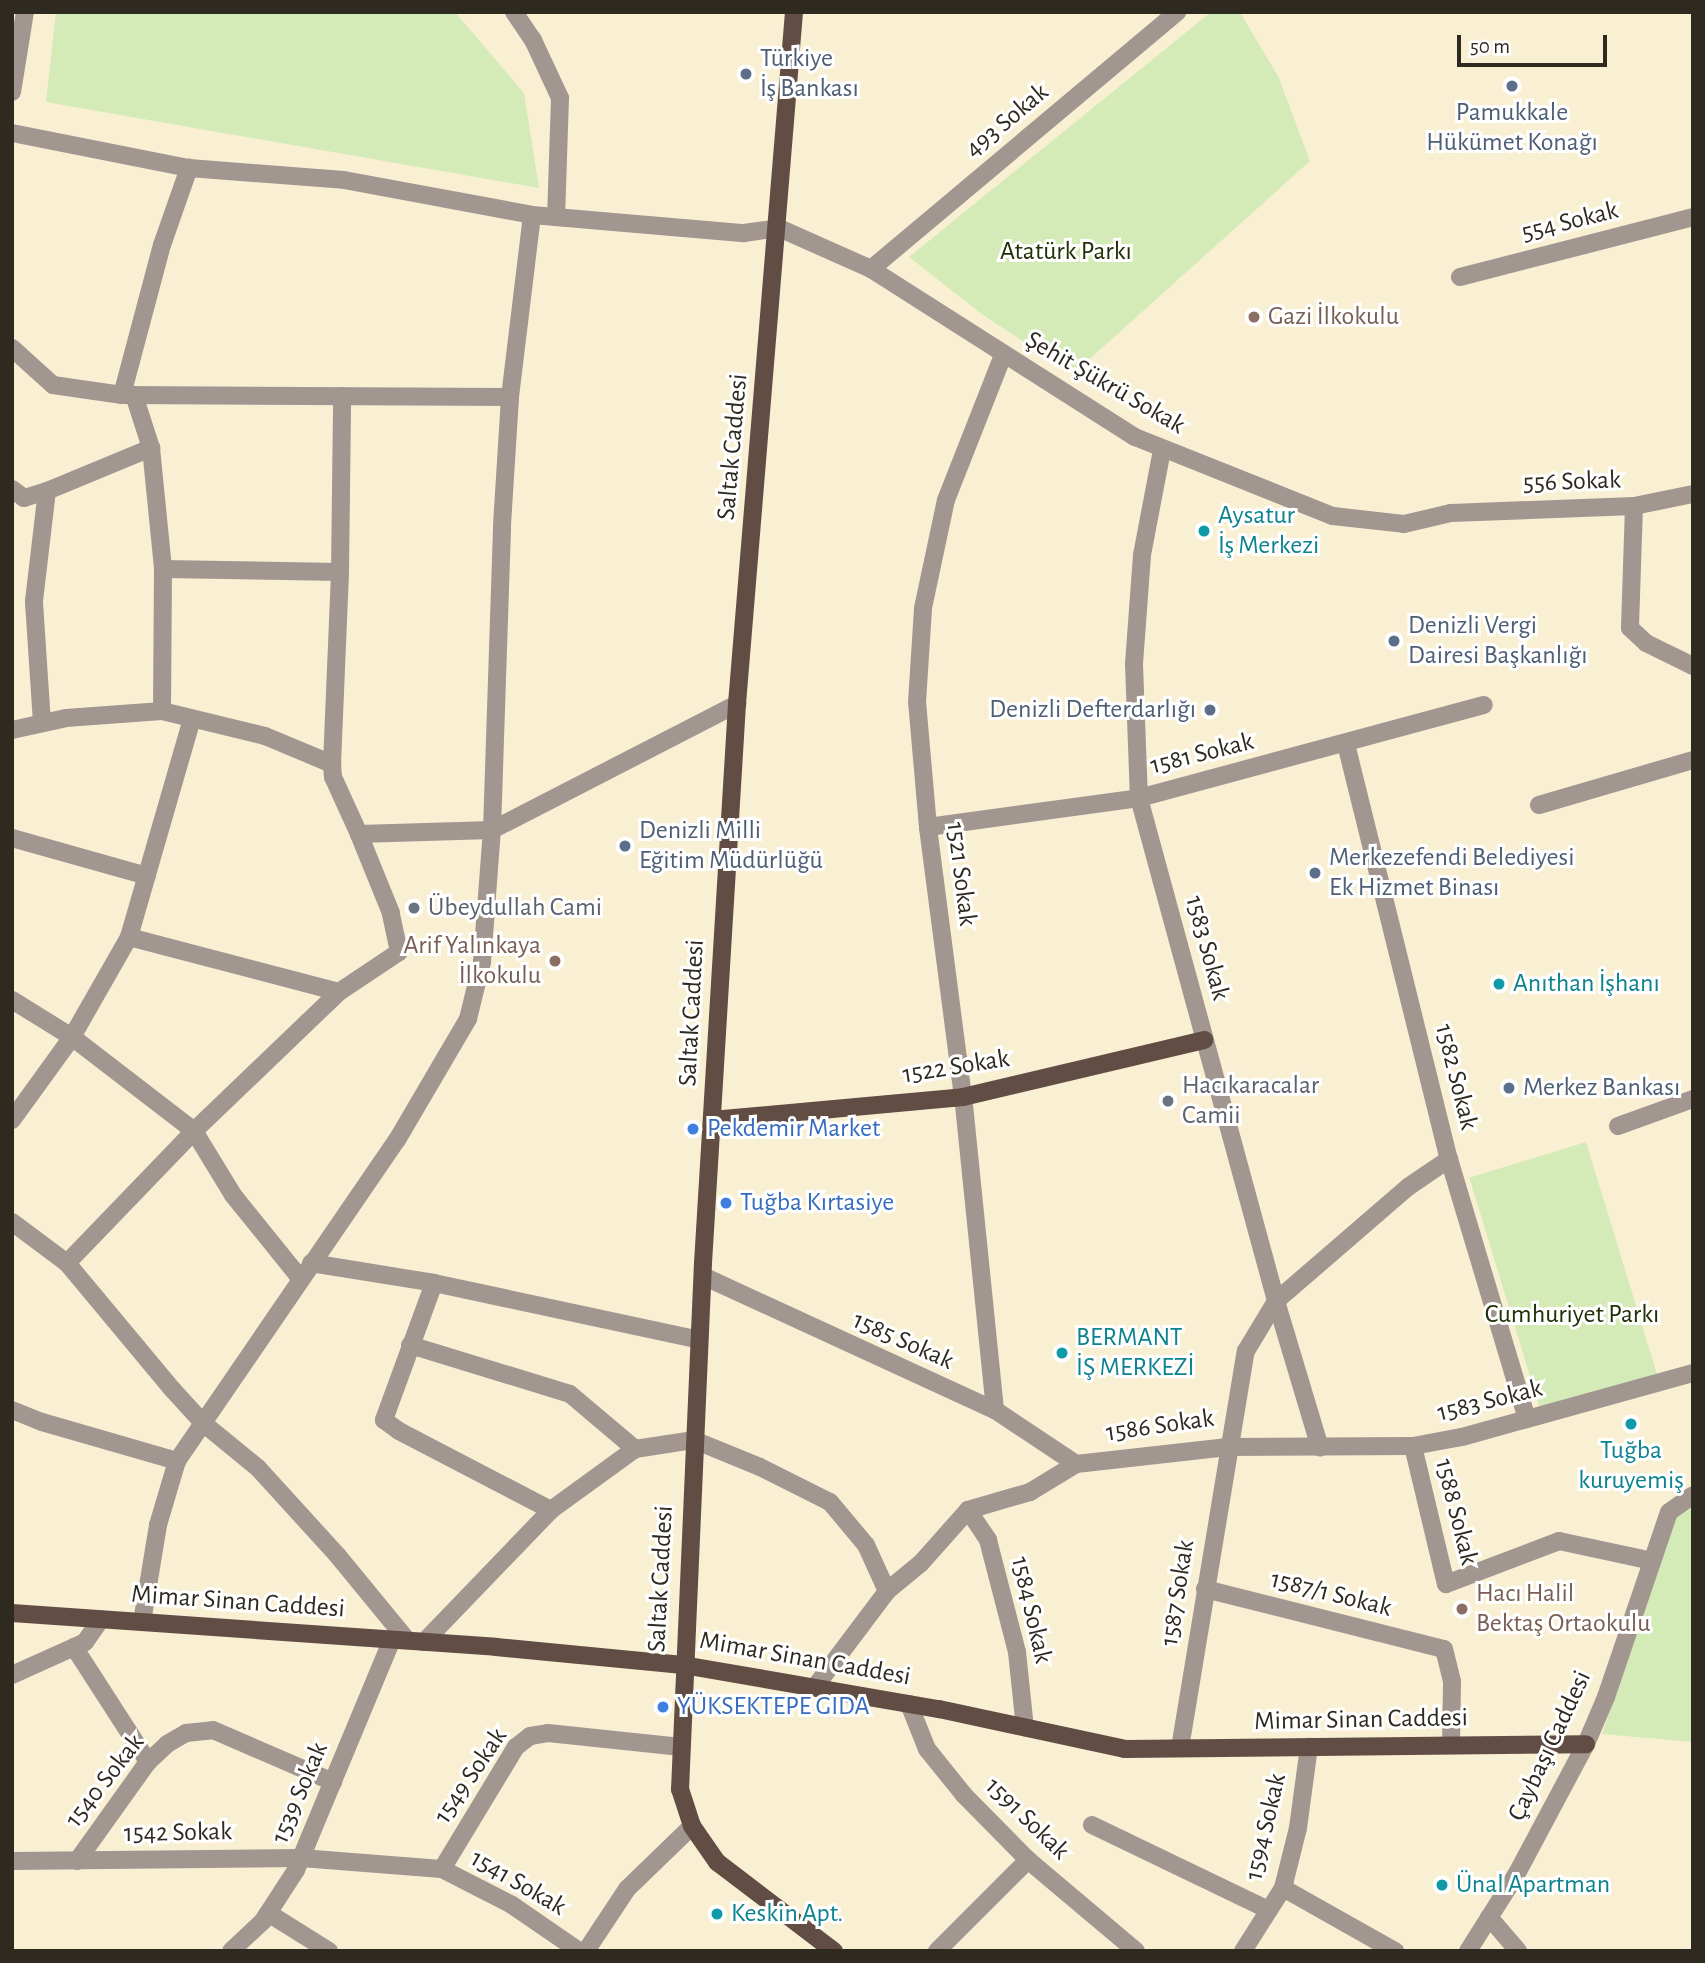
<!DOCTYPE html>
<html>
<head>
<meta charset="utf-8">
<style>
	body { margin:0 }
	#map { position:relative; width:1705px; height:1963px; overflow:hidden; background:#f9f0d4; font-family:"Alegreya Sans",sans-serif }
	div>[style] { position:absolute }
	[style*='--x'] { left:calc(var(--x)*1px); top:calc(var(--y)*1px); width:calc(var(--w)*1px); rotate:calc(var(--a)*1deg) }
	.green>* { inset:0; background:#d4eab7; transform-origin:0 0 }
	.minor>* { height:18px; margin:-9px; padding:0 9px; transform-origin:9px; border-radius:9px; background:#a29691 }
	.major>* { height:18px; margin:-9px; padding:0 9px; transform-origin:9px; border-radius:9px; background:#624d45 }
	.dots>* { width:19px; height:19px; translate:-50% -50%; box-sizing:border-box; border:4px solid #fff; border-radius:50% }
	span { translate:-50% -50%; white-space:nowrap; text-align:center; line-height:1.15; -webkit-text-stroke:6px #fff; paint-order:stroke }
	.service-label { font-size:26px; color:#4e5e75 }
	.left { translate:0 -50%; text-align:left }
	.right { translate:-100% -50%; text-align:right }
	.street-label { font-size:26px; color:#2e2a20 }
	.park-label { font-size:26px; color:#213005 }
	.education-label { font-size:26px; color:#785e54 }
	.culture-label { font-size:26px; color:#0d838f }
	.worship-label { font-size:26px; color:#5b616d }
	.shop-label { font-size:26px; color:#366cbe }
	.frame { position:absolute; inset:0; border:14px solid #2e2a20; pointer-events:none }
	.scale { position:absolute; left:1457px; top:35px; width:150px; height:32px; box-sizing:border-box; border:4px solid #2e2a20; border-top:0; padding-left:9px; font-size:21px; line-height:24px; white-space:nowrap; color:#2e2a20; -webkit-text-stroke:5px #fff; paint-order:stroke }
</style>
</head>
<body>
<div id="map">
	<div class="green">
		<div style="clip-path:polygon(56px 12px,455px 12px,524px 93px,539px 188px,46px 102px)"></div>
		<div style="clip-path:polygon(1211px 12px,1240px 12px,1278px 76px,1310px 161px,1073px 374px,983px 315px,909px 257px)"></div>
		<div style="left:1586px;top:1142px;width:245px;height:122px;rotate:73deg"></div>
		<div style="clip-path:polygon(1693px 1508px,1693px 1742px,1602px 1734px,1674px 1514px)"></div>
	</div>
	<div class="minor">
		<div style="--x:514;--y:12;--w:34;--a:56"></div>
		<div style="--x:533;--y:40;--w:64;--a:65"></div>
		<div style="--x:560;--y:98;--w:119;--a:91.9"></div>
		<div style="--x:12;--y:92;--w:81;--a:-80.8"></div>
		<div style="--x:12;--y:133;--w:180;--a:11.2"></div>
		<div style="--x:189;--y:168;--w:155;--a:4.4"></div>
		<div style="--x:344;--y:180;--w:191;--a:10.5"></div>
		<div style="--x:532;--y:215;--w:213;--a:4.9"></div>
		<div style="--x:744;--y:233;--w:35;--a:-8"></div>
		<div style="--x:779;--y:228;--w:101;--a:24"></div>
		<div style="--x:871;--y:269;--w:313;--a:32.5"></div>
		<div style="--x:1135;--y:437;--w:213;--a:21.8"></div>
		<div style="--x:1333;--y:516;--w:71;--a:6.4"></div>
		<div style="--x:1404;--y:524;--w:48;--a:-13.2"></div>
		<div style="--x:1451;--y:513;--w:183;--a:-2.2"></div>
		<div style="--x:1634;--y:506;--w:60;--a:-11.5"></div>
		<div style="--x:871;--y:269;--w:400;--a:-40"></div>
		<div style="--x:1460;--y:277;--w:241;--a:-14.4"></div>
		<div style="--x:12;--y:348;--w:55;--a:42.1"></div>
		<div style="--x:53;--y:385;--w:70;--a:8.2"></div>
		<div style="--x:122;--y:395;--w:388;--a:0.3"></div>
		<div style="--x:122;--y:395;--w:155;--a:-75.1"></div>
		<div style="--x:162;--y:245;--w:82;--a:-70.7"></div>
		<div style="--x:134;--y:395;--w:56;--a:72.2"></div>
		<div style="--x:151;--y:448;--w:122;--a:84.3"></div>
		<div style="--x:163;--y:569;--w:142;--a:90.4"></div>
		<div style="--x:1162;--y:450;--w:107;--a:100.8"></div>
		<div style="--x:1142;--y:555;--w:109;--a:94.2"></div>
		<div style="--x:1134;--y:664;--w:134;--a:87.9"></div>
		<div style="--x:1139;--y:798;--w:521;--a:74.76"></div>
		<div style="--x:1276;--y:1301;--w:153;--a:73.3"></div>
		<div style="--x:12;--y:489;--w:15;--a:37"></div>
		<div style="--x:24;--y:498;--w:24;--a:-17"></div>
		<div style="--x:47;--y:491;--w:113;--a:-22.5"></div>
		<div style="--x:1634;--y:506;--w:122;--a:91.9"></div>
		<div style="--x:1630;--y:628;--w:22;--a:43"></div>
		<div style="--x:1646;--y:643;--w:52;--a:26.1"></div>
		<div style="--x:163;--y:569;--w:177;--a:1"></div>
		<div style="--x:42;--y:723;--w:122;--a:-93.8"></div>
		<div style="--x:34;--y:601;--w:111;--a:-83.3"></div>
		<div style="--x:12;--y:730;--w:55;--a:-12.5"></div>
		<div style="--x:66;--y:718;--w:96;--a:-4.2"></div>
		<div style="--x:162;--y:711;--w:106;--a:13.6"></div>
		<div style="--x:265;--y:736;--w:73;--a:22.7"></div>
		<div style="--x:332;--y:764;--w:13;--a:86"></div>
		<div style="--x:333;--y:777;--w:63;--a:65.5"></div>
		<div style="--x:359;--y:834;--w:133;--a:-1.7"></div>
		<div style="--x:492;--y:830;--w:276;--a:-27.2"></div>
		<div style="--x:1346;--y:744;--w:428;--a:76.1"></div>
		<div style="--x:1449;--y:1159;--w:271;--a:73.3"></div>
		<div style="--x:332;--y:764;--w:192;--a:-87.6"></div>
		<div style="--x:340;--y:572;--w:176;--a:-89.3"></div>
		<div style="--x:1539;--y:805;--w:160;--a:-16.3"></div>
		<div style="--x:928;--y:827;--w:213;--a:-7.8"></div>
		<div style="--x:1139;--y:798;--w:357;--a:-15.1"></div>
		<div style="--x:12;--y:838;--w:140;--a:15.7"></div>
		<div style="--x:129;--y:937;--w:217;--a:14.7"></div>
		<div style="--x:12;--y:1000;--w:70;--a:31.7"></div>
		<div style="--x:72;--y:1037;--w:154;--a:37.6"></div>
		<div style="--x:194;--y:1131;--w:75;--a:58.6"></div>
		<div style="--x:233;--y:1195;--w:107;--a:51.1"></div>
		<div style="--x:12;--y:1120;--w:102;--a:-54.1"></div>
		<div style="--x:72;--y:1037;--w:115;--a:-60.3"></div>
		<div style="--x:129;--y:937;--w:227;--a:-73.9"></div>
		<div style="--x:1618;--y:1126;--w:80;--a:-19.8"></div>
		<div style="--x:12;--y:1222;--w:69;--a:36.7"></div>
		<div style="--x:67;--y:1263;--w:165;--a:50.2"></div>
		<div style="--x:173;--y:1390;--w:45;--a:47.7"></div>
		<div style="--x:203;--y:1423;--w:71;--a:39.3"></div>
		<div style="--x:258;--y:1468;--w:119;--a:47.7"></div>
		<div style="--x:338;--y:1556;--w:109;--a:50.6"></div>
		<div style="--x:67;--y:1263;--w:183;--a:-46.1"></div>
		<div style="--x:194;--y:1131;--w:201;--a:-43.8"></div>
		<div style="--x:339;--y:992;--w:72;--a:-33.7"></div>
		<div style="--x:399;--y:952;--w:40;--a:-102"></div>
		<div style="--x:391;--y:913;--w:85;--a:-112.1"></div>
		<div style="--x:311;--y:1263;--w:125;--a:9.2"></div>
		<div style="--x:434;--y:1283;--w:271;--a:12.1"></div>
		<div style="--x:703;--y:1276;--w:321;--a:24.7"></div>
		<div style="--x:995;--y:1410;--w:97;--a:33.7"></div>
		<div style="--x:434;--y:1283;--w:146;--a:110.1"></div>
		<div style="--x:384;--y:1420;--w:19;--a:36"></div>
		<div style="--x:399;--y:1431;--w:171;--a:27.5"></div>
		<div style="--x:410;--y:1345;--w:167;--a:17"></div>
		<div style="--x:570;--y:1394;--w:85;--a:40.2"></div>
		<div style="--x:12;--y:1410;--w:32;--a:22"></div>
		<div style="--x:42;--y:1422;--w:141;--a:16.1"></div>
		<div style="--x:995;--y:1410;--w:315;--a:-95.8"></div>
		<div style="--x:963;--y:1097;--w:272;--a:-97.4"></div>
		<div style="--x:928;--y:827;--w:125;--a:-95"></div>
		<div style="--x:917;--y:702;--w:94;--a:-86.3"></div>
		<div style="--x:923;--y:608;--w:110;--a:-78"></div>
		<div style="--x:946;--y:500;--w:156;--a:-68.5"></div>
		<div style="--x:1413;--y:1446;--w:142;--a:76.6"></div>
		<div style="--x:1446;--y:1584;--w:121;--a:-20.8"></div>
		<div style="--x:1559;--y:1541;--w:95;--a:12.1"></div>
		<div style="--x:968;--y:1510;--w:36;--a:56"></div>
		<div style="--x:988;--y:1540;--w:116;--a:75.5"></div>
		<div style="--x:1017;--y:1652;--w:76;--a:84"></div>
		<div style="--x:1205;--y:1589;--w:246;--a:14.1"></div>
		<div style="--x:1444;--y:1649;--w:34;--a:76"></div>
		<div style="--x:1452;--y:1682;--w:63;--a:90.9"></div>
		<div style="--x:142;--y:1622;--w:98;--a:-80.6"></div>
		<div style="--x:158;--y:1525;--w:67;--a:-73.5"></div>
		<div style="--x:177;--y:1461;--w:389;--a:-55.6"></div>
		<div style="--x:397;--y:1140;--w:140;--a:-59.6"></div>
		<div style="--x:468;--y:1019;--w:59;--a:-76.2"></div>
		<div style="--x:482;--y:962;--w:132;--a:-85.7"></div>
		<div style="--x:492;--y:830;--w:305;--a:-88.1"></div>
		<div style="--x:502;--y:525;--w:128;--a:-86.4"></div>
		<div style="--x:510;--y:397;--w:183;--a:-83.1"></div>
		<div style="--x:424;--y:1642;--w:183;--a:-46.1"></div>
		<div style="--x:551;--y:1510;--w:104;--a:-36"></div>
		<div style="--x:635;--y:1449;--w:60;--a:-8.7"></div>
		<div style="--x:694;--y:1440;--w:71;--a:22.2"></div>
		<div style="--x:760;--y:1467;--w:78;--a:26.6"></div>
		<div style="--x:830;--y:1502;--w:56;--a:50.1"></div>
		<div style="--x:866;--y:1545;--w:51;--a:65.5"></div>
		<div style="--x:74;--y:1647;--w:137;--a:57.2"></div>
		<div style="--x:12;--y:1675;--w:80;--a:-24.3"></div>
		<div style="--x:85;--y:1642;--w:28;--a:-55"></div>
		<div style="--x:815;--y:1687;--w:120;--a:-53.1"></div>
		<div style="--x:887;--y:1591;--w:44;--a:-39.5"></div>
		<div style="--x:921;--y:1563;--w:71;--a:-48.4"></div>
		<div style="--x:968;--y:1510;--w:65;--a:-16.2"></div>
		<div style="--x:1030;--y:1492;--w:54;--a:-31.3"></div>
		<div style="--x:1076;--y:1464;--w:153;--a:-6.4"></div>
		<div style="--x:1228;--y:1447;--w:185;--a:-0.3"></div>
		<div style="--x:1413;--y:1446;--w:50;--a:-10.4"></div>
		<div style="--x:1462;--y:1437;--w:240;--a:-15.5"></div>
		<div style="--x:909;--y:1704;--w:48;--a:68.2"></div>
		<div style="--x:927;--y:1749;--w:59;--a:51.2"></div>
		<div style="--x:964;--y:1795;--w:91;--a:45.4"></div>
		<div style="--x:1028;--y:1860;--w:141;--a:40.1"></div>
		<div style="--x:1180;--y:1748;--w:402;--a:-80.6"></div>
		<div style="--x:1246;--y:1351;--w:58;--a:-59"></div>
		<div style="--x:1276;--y:1301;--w:174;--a:-40.8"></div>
		<div style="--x:1408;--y:1187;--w:50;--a:-34.3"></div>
		<div style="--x:1092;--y:1825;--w:196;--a:25.7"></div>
		<div style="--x:12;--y:1861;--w:289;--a:-0.6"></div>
		<div style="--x:301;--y:1858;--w:141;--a:4.5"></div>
		<div style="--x:442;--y:1869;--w:79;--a:27.2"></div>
		<div style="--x:512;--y:1905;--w:81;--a:34.5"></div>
		<div style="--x:77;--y:1861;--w:122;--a:-54.4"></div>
		<div style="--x:148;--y:1762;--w:26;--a:-43"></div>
		<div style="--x:167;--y:1744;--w:22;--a:-30"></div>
		<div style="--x:186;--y:1733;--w:27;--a:-6"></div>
		<div style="--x:213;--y:1730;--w:131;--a:23.4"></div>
		<div style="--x:442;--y:1869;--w:143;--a:-58.8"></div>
		<div style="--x:516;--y:1747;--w:18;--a:-38"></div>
		<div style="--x:530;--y:1736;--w:18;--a:-9"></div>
		<div style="--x:548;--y:1733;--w:134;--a:6"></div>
		<div style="--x:1283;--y:1888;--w:129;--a:29.4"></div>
		<div style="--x:268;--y:1913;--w:72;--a:31.9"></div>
		<div style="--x:1489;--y:1917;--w:45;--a:49.5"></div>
		<div style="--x:231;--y:1951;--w:44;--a:-43.2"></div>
		<div style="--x:263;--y:1921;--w:61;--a:-57.1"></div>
		<div style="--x:296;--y:1870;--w:250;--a:-67.4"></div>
		<div style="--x:586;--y:1951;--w:74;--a:-56.5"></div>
		<div style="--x:627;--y:1889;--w:91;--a:-44.1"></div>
		<div style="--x:937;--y:1951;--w:129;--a:-45"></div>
		<div style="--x:1243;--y:1951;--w:75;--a:-57.6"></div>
		<div style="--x:1283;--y:1888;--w:62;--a:-76"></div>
		<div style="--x:1298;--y:1828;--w:82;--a:-82.3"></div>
		<div style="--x:1468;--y:1951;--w:90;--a:-57.7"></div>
		<div style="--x:1516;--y:1875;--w:149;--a:-61.9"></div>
		<div style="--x:1586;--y:1744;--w:51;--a:-66.9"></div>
		<div style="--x:1606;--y:1697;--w:195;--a:-71.2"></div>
		<div style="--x:1669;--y:1512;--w:29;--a:-35"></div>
	</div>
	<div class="major">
		<div style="--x:794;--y:12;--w:694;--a:94.71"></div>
		<div style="--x:737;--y:704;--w:560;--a:93.48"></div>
		<div style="--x:703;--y:1263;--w:527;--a:92.5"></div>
		<div style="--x:680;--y:1789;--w:39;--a:72"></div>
		<div style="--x:692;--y:1826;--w:44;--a:55.2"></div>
		<div style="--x:717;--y:1862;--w:147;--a:37.3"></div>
		<div style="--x:712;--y:1120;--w:252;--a:-5.2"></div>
		<div style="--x:963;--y:1097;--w:248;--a:-13.3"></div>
		<div style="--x:12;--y:1613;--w:485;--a:4"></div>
		<div style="--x:496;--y:1647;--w:188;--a:5.5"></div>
		<div style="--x:683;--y:1665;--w:260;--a:9.8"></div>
		<div style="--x:939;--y:1709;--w:190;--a:12.1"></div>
		<div style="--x:1125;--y:1749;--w:461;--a:-0.6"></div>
	</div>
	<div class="dots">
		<div style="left:746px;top:74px;background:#5c6f8a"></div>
		<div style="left:1512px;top:86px;background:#5c6f8a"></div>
		<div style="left:1254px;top:317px;background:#8d6e63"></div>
		<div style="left:1204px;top:531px;background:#0f9aa8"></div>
		<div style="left:1394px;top:641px;background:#5c6f8a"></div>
		<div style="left:1210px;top:710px;background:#5c6f8a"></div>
		<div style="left:625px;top:846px;background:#5c6f8a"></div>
		<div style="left:1315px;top:873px;background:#5c6f8a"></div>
		<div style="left:414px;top:908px;background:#6b7280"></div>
		<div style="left:555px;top:961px;background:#8d6e63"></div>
		<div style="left:1499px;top:984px;background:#0f9aa8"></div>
		<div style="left:1509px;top:1088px;background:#5c6f8a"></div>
		<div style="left:1168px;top:1101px;background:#6b7280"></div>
		<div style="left:693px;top:1129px;background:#3f7fe0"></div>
		<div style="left:726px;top:1203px;background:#3f7fe0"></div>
		<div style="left:1062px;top:1353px;background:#0f9aa8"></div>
		<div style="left:1631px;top:1424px;background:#0f9aa8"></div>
		<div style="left:1462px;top:1609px;background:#8d6e63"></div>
		<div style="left:663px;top:1707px;background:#3f7fe0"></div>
		<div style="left:1442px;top:1885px;background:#0f9aa8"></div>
		<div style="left:717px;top:1914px;background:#0f9aa8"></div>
	</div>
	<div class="service-label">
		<span class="left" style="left:760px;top:74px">Türkiye<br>İş Bankası</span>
		<span style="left:1512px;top:128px">Pamukkale<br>Hükümet Konağı</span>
		<span class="left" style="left:1408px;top:641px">Denizli Vergi<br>Dairesi Başkanlığı</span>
		<span class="right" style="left:1196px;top:710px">Denizli Defterdarlığı</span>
		<span class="left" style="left:639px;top:846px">Denizli Milli<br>Eğitim Müdürlüğü</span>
		<span class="left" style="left:1329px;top:873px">Merkezefendi Belediyesi<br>Ek Hizmet Binası</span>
		<span class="left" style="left:1523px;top:1088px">Merkez Bankası</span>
	</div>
	<div class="street-label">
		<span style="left:1007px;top:121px;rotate:-40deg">493 Sokak</span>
		<span style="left:1570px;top:222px;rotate:-14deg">554 Sokak</span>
		<span style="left:1105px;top:383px;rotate:30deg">Şehit Şükrü Sokak</span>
		<span style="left:733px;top:447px;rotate:-85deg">Saltak Caddesi</span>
		<span style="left:1572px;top:482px;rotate:-2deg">556 Sokak</span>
		<span style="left:1202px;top:754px;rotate:-14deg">1581 Sokak</span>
		<span style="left:961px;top:874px;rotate:83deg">1521 Sokak</span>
		<span style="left:1207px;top:948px;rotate:75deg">1583 Sokak</span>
		<span style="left:692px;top:1013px;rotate:-87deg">Saltak Caddesi</span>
		<span style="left:956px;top:1067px;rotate:-9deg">1522 Sokak</span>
		<span style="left:1456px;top:1077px;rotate:76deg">1582 Sokak</span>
		<span style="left:903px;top:1341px;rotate:24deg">1585 Sokak</span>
		<span style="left:1490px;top:1401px;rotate:-14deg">1583 Sokak</span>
		<span style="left:1160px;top:1426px;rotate:-8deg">1586 Sokak</span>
		<span style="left:1456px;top:1512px;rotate:76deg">1588 Sokak</span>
		<span style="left:661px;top:1579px;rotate:-87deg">Saltak Caddesi</span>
		<span style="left:1178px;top:1593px;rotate:-81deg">1587 Sokak</span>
		<span style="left:1331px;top:1594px;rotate:14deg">1587/1 Sokak</span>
		<span style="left:238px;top:1602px;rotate:4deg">Mimar Sinan Caddesi</span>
		<span style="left:1031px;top:1610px;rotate:77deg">1584 Sokak</span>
		<span style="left:805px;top:1659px;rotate:10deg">Mimar Sinan Caddesi</span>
		<span style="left:1361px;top:1720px;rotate:-1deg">Mimar Sinan Caddesi</span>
		<span style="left:1550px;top:1746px;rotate:-65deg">Çaybaşı Caddesi</span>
		<span style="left:471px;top:1776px;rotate:-56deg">1549 Sokak</span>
		<span style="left:105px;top:1781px;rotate:-52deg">1540 Sokak</span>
		<span style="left:300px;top:1793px;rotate:-67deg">1539 Sokak</span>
		<span style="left:1027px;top:1819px;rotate:44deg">1591 Sokak</span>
		<span style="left:1266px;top:1827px;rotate:-77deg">1594 Sokak</span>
		<span style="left:178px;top:1833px;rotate:-1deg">1542 Sokak</span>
		<span style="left:518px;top:1883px;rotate:30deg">1541 Sokak</span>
	</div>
	<div class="park-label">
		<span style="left:1066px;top:252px">Atatürk Parkı</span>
		<span style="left:1572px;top:1315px">Cumhuriyet Parkı</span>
	</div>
	<div class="education-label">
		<span class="left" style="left:1268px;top:317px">Gazi İlkokulu</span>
		<span class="right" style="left:541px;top:961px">Arif Yalınkaya<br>İlkokulu</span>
		<span class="left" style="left:1476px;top:1609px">Hacı Halil<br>Bektaş Ortaokulu</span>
	</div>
	<div class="culture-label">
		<span class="left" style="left:1218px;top:531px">Aysatur<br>İş Merkezi</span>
		<span class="left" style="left:1513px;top:984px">Anıthan İşhanı</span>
		<span class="left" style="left:1076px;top:1353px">BERMANT<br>İŞ MERKEZİ</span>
		<span style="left:1631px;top:1466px">Tuğba<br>kuruyemiş</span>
		<span class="left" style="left:1456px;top:1885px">Ünal Apartman</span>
		<span class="left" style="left:731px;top:1914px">Keskin Apt.</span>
	</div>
	<div class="worship-label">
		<span class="left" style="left:428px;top:908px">Übeydullah Cami</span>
		<span class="left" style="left:1182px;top:1101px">Hacıkaracalar<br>Camii</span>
	</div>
	<div class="shop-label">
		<span class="left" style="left:707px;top:1129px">Pekdemir Market</span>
		<span class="left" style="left:740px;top:1203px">Tuğba Kırtasiye</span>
		<span class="left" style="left:677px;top:1707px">YÜKSEKTEPE GIDA</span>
	</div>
	<div class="frame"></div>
	<div class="scale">50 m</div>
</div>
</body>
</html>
